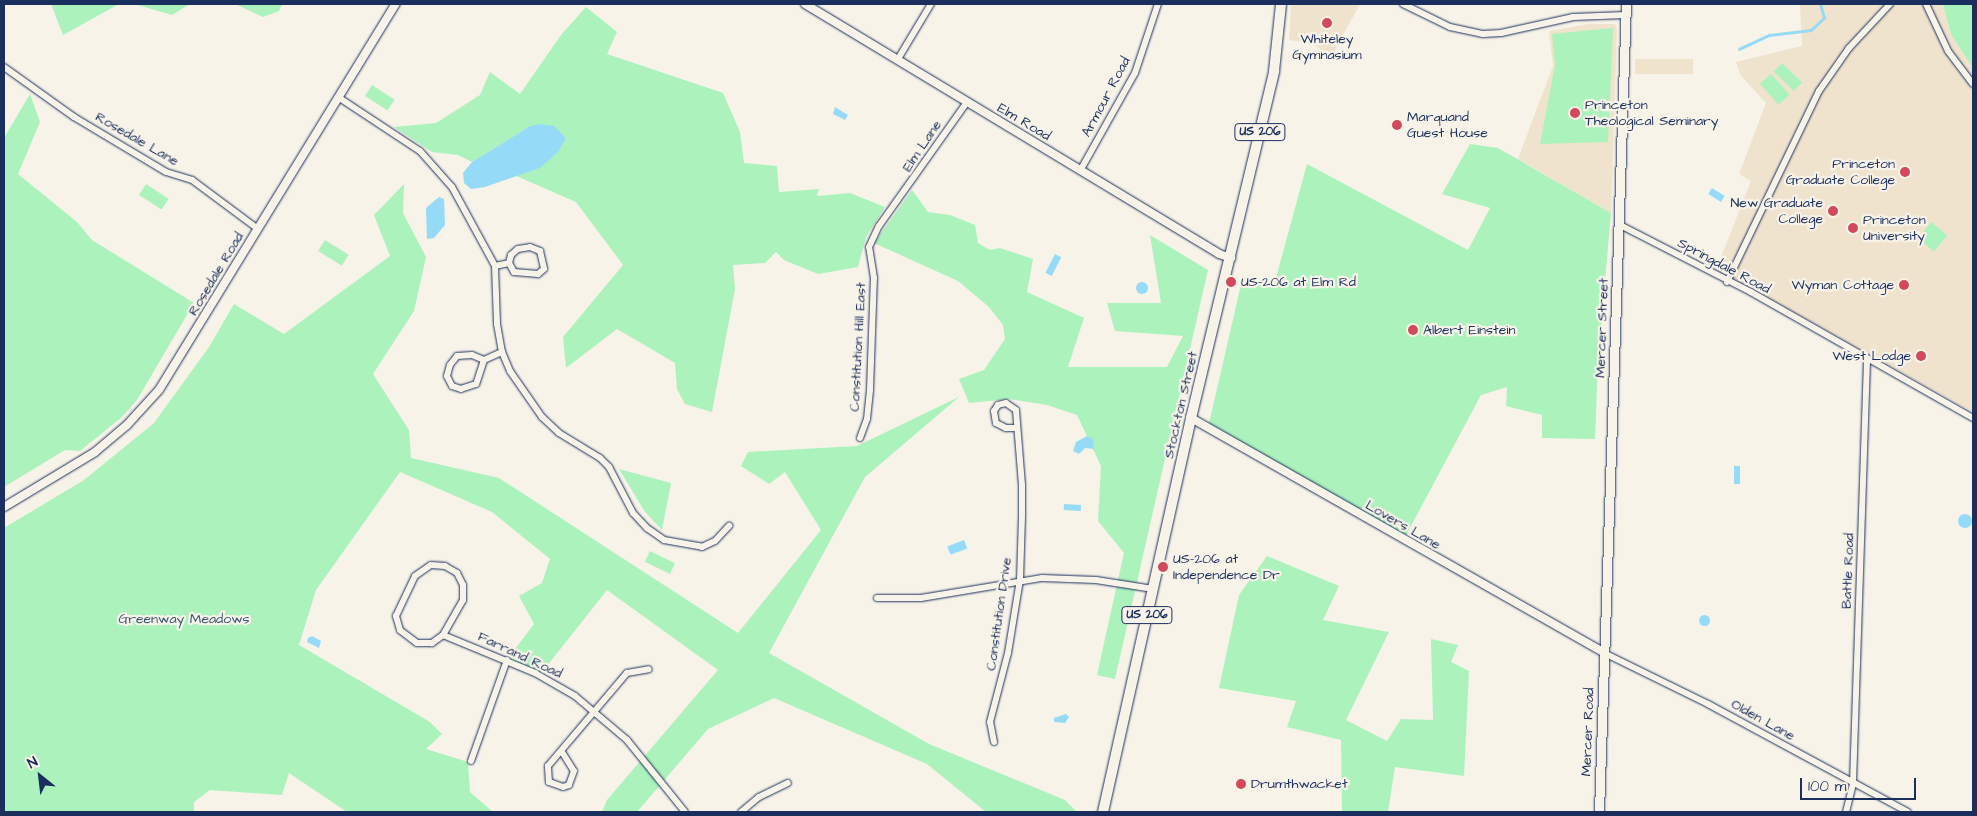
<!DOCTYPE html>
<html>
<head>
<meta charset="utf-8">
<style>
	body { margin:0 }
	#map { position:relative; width:1977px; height:816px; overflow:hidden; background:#f7f3e8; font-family:"Architects Daughter",sans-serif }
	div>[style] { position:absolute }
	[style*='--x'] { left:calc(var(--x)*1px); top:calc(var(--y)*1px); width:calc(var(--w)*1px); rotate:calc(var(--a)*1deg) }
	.built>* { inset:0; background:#f0e3ce; transform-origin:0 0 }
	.green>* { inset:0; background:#acf2bd; transform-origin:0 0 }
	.water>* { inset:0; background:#95dbf7; transform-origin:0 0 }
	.round { border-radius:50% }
	.stream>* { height:2.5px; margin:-1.25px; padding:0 1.25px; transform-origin:1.25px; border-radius:1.25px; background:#95dbf7 }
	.roads { filter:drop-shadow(0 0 1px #1b2f5e) drop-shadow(0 0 1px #1b2f5e) }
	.minor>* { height:6px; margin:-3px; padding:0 3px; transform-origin:3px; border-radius:3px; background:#f7f3e8 }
	.tertiary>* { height:8px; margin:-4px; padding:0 4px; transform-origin:4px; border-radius:4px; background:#f7f3e8 }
	.secondary>* { height:9px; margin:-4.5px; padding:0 4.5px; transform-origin:4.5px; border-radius:4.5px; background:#f7f3e8 }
	.trunk>* { height:10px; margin:-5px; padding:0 5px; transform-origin:5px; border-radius:5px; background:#f7f3e8 }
	.dots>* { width:14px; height:14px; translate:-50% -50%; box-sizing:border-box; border:2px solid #f7f3e8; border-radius:50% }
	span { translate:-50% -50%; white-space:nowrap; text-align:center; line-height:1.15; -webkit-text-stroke:4.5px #f7f3e8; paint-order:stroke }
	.shield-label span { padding:1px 4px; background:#f7f3e8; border:1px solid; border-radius:4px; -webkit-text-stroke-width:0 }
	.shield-label { font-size:12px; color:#1b2f5e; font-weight:700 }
	.poi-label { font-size:14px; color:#1b2f5e }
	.left { translate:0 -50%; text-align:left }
	.right { translate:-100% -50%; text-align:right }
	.street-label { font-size:14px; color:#1b2f5e }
	.park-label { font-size:14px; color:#385671 }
	.frame { position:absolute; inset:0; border:5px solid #1b2f5e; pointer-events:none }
	.north { position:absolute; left:15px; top:751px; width:50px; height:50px; -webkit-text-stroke:4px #f7f3e8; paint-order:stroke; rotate:331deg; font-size:14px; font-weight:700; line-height:20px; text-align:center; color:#1b2f5e }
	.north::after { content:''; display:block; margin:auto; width:18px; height:22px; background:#1b2f5e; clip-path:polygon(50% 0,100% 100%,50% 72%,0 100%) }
	.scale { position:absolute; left:1800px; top:778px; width:116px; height:22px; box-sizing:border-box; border:2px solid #1b2f5e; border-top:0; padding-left:6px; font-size:15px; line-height:18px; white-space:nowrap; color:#1b2f5e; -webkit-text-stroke:4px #f7f3e8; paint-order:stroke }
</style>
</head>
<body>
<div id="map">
	<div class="built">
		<div style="clip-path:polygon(1291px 4px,1360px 4px,1332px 55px,1310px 43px,1289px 40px)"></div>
		<div style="clip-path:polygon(1800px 4px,1973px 4px,1973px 412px,1754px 290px,1714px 275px,1751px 181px,1739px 174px,1766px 103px,1741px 76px,1736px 62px,1802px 46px)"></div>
		<div style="clip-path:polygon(1589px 24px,1615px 24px,1617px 28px,1611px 213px,1518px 159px,1553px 66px,1549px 31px)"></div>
		<div style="left:1693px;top:59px;width:15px;height:58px;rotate:90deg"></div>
	</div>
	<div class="green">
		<div style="clip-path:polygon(51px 4px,119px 4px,63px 35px)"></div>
		<div style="clip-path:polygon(134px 4px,190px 4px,172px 15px)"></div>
		<div style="clip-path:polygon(235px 4px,282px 4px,279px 11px,263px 17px)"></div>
		<div style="clip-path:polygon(1943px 4px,1973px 4px,1973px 68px,1951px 34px)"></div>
		<div style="clip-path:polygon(586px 7px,617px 32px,607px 54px,723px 93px,740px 132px,744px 163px,777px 166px,779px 192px,819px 189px,817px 196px,850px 193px,885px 207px,866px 237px,858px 267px,818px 274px,784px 260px,776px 252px,765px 263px,733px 265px,735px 289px,712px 412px,685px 404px,677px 389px,675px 363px,617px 329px,566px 368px,563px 337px,623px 265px,576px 202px,514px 175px,540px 168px,530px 126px,472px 162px,458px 155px,432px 152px,394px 127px,436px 123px,480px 95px,490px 72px,520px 94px,561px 35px)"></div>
		<div style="clip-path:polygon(1613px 28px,1608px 142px,1540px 144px,1555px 65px,1552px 34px)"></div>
		<div style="left:1782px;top:63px;width:28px;height:12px;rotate:44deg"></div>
		<div style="left:1771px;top:74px;width:28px;height:15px;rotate:48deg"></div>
		<div style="left:372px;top:85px;width:27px;height:13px;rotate:33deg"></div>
		<div style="clip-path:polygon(30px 94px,40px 122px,18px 174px,77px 222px,92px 240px,194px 303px,137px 400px,122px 417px,80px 451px,65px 450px,4px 487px,4px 138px)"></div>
		<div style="clip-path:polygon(1470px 144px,1498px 148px,1611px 213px,1598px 360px,1595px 439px,1542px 438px,1542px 415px,1506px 406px,1507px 387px,1481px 395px,1403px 541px,1208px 428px,1242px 280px,1274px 285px,1307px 164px,1468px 250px,1490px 208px,1442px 194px)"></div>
		<div style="left:146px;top:184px;width:27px;height:13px;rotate:33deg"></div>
		<div style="clip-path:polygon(404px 184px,403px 213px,426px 257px,414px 311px,373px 374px,409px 430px,411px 458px,499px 478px,738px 633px,821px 530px,785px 472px,769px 484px,741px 466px,748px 452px,857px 446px,959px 397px,865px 477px,769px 653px,929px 744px,1065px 800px,1077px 812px,986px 812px,927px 764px,774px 698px,708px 729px,637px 812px,602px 812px,607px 800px,718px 670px,607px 590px,539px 676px,506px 661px,534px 624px,519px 596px,542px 583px,550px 559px,492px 512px,400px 472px,316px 590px,299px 645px,430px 722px,442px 734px,426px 749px,468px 762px,470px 792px,493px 812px,347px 812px,289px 773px,282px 795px,210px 790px,194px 802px,194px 812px,4px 812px,4px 528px,84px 480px,154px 423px,209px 347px,234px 304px,284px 334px,390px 256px,374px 215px)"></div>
		<div style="clip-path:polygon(912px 190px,928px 212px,950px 215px,975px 225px,978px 243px,990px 250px,1000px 248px,1033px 259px,1027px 292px,1084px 318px,1068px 367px,1167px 367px,1183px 336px,1115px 331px,1107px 303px,1161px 303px,1150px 235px,1208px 270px,1115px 679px,1097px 675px,1124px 553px,1098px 521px,1101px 466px,1077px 415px,1047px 405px,1009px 399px,969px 403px,959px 379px,984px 370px,1005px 339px,1003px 325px,989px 307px,958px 281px,874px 243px)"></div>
		<div style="left:1931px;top:222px;width:21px;height:21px;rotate:39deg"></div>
		<div style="left:325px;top:240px;width:28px;height:13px;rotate:32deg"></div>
		<div style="clip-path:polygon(619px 469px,671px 483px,662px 530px,645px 512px)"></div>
		<div style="left:650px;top:551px;width:28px;height:12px;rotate:26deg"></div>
		<div style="clip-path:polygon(1267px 556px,1339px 586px,1323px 620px,1389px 632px,1346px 720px,1387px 741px,1401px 719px,1433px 720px,1431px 639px,1458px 645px,1451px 662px,1469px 671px,1464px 776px,1395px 767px,1388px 812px,1342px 812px,1341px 740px,1287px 727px,1296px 701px,1219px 688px,1239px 595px)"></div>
	</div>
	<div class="water">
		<div style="clip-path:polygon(835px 107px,848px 115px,845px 120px,833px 114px)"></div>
		<div style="clip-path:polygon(541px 124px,554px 126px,566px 138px,558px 152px,540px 168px,485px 187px,471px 189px,464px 183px,463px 173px,472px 162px,530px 126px)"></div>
		<div style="left:1712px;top:188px;width:15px;height:7px;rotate:32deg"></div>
		<div style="clip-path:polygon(439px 197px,444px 199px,445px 225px,434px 238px,427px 239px,426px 208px)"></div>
		<div style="left:1055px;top:254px;width:7px;height:21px;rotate:27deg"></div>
		<div class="round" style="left:1136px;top:282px;width:12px;height:12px"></div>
		<div style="clip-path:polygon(1087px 436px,1093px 439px,1094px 449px,1085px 448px,1079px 454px,1073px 451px,1076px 442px)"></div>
		<div style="left:1734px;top:466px;width:6px;height:18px"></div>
		<div style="left:1064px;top:504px;width:17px;height:6px;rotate:3deg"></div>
		<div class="round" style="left:1958px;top:514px;width:14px;height:14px"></div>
		<div style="left:964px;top:540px;width:9px;height:18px;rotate:69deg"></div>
		<div class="round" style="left:1698.5px;top:614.5px;width:11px;height:11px"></div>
		<div style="clip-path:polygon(312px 636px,321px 641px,319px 648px,307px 642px,308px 638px)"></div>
		<div style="clip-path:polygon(1066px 714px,1069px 717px,1065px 723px,1054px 722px,1054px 718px)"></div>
	</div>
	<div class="stream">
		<div style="--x:1739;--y:49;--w:33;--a:-25"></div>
		<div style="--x:1769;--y:35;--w:42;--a:-6.8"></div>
		<div style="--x:1811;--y:30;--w:18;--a:-43"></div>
		<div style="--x:1824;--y:18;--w:15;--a:-106"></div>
	</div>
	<div class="roads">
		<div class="minor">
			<div style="--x:1403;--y:4;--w:52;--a:26.1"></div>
			<div style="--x:1450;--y:27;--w:34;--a:12"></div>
			<div style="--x:1483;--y:34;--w:18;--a:-3"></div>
			<div style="--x:1501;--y:33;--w:74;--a:-12.5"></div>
			<div style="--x:1573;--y:17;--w:53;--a:-2.2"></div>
			<div style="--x:1926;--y:4;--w:52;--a:64.9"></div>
			<div style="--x:1948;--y:51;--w:41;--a:52.9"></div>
			<div style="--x:898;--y:59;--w:64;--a:-59"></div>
			<div style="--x:4;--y:67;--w:86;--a:35.5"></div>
			<div style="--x:74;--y:117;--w:107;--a:30.9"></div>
			<div style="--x:166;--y:172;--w:27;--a:17"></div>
			<div style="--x:192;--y:180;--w:82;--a:36.6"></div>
			<div style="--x:338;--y:97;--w:98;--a:33.4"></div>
			<div style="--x:420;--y:151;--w:48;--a:48.4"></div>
			<div style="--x:452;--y:187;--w:90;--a:61.4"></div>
			<div style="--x:495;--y:266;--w:58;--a:88"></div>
			<div style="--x:497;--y:324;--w:28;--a:80"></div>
			<div style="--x:502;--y:352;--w:21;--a:67"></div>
			<div style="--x:510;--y:371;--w:56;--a:55.2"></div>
			<div style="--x:542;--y:417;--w:23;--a:43"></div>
			<div style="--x:559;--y:433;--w:48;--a:31.4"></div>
			<div style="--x:600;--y:458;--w:13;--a:45"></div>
			<div style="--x:609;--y:467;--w:52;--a:62.4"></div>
			<div style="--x:633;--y:513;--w:21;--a:47"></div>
			<div style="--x:647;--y:528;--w:21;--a:35"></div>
			<div style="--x:664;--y:540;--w:39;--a:10"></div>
			<div style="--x:702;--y:547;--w:14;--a:-25"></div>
			<div style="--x:715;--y:541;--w:21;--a:-47"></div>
			<div style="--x:1080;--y:171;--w:112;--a:-60.7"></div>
			<div style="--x:1135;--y:73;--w:73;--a:-71.6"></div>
			<div style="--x:1620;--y:225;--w:147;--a:27.1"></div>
			<div style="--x:1751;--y:292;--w:255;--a:29.6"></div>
			<div style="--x:495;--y:266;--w:14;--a:-12"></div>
			<div style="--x:509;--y:263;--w:8;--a:-76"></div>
			<div style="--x:511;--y:255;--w:9;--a:-41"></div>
			<div style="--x:518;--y:249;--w:12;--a:-9"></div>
			<div style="--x:530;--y:247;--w:11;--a:22"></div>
			<div style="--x:540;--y:251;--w:18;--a:77"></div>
			<div style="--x:544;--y:269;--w:8;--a:140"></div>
			<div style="--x:538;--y:274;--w:24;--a:-175"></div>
			<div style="--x:514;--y:272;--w:10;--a:-119"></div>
			<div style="--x:1727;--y:282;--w:212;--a:-64.3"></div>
			<div style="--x:1819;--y:91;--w:52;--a:-55.1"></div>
			<div style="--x:1849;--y:48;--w:60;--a:-47"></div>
			<div style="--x:484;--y:360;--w:25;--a:108"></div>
			<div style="--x:476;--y:384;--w:16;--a:162"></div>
			<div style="--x:461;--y:389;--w:9;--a:-162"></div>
			<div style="--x:452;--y:386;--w:11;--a:-117"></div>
			<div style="--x:447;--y:376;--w:11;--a:-75"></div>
			<div style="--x:450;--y:365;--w:11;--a:-52"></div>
			<div style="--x:457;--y:356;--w:15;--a:-4"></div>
			<div style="--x:472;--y:355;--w:13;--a:23"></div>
			<div style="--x:484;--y:360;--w:20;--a:-24"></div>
			<div style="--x:860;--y:438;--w:20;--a:-70"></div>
			<div style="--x:867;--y:419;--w:29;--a:-84"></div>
			<div style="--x:870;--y:390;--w:112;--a:-88"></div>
			<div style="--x:874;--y:278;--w:31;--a:-99"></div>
			<div style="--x:869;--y:247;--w:23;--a:-65"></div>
			<div style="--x:879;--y:226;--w:152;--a:-54.6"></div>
			<div style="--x:431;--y:565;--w:14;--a:4"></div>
			<div style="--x:445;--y:566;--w:14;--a:30"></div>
			<div style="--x:457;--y:573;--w:13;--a:63"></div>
			<div style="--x:463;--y:585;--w:15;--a:90"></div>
			<div style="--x:463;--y:600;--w:40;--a:119.7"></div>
			<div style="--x:443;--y:635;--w:14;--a:144"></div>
			<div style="--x:432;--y:643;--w:15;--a:180"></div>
			<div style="--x:417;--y:643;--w:21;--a:-143"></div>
			<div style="--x:400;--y:630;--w:15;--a:-106"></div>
			<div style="--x:396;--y:616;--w:44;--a:-64.6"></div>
			<div style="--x:415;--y:576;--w:19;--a:-35"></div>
			<div style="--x:877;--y:598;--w:44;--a:0"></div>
			<div style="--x:921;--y:598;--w:123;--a:-9.4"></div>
			<div style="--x:1042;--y:578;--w:54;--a:2.1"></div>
			<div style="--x:1096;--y:580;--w:58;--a:9"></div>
			<div style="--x:443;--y:635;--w:100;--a:22.4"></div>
			<div style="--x:535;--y:673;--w:46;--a:29.9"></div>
			<div style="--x:575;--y:696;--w:68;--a:40.2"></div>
			<div style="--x:627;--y:740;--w:92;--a:51.1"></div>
			<div style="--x:1604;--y:653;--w:116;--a:26.1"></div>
			<div style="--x:1708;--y:704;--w:227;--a:28.4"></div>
			<div style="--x:994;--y:742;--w:20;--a:-101"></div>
			<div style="--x:990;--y:722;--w:71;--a:-75.4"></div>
			<div style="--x:1008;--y:653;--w:74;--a:-80.7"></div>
			<div style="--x:1020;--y:580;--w:65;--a:-88.2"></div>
			<div style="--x:1022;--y:515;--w:30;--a:-90"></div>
			<div style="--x:1022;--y:485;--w:75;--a:-94.6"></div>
			<div style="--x:1016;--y:410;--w:12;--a:-145"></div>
			<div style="--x:1006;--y:403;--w:8;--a:166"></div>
			<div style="--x:998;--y:405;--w:7;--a:124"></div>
			<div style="--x:994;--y:411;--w:12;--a:81"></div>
			<div style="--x:996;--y:423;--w:11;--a:27"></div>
			<div style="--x:1006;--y:428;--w:11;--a:0"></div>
			<div style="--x:562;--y:752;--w:22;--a:58"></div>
			<div style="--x:574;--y:771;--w:15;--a:110"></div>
			<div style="--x:569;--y:785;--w:6;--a:162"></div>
			<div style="--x:563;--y:787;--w:15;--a:-160"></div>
			<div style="--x:549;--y:782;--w:16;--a:-94"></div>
			<div style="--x:548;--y:766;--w:122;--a:-49.7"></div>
			<div style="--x:627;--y:673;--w:22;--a:-10"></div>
			<div style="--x:471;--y:761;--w:107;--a:-70.4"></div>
			<div style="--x:741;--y:812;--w:23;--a:-40"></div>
			<div style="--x:759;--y:797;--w:32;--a:-26"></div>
			<div style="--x:1846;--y:812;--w:30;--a:-76"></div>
			<div style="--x:1853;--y:783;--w:423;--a:-88.1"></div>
		</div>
		<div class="tertiary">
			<div style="--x:805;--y:4;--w:484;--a:31.1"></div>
			<div style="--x:1219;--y:254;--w:13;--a:18"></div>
			<div style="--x:1191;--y:418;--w:475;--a:29.6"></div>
			<div style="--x:4;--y:507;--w:106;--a:-31.1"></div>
			<div style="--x:95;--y:452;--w:42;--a:-40.2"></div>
			<div style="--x:127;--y:425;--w:47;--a:-47.6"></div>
			<div style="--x:159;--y:390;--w:453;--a:-58.5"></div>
		</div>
		<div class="secondary">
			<div style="--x:1599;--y:812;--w:808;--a:-88.09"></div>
		</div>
		<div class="trunk">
			<div style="--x:1103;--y:812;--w:404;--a:-77.4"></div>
			<div style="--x:1191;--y:418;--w:357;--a:-76.5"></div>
			<div style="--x:1274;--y:71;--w:67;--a:-84"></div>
		</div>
	</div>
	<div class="dots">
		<div style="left:1327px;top:23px;background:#d1495b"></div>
		<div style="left:1575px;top:113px;background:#d1495b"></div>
		<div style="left:1397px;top:125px;background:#d1495b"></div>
		<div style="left:1905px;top:172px;background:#d1495b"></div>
		<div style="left:1833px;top:211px;background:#d1495b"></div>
		<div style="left:1853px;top:228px;background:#d1495b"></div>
		<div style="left:1231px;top:282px;background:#d1495b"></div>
		<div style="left:1904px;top:285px;background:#d1495b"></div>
		<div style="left:1413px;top:330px;background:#d1495b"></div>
		<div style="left:1921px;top:356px;background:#d1495b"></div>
		<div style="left:1163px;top:567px;background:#d1495b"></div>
		<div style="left:1241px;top:784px;background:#d1495b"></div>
	</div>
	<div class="shield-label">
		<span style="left:1260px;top:132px">US 206</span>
		<span style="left:1147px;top:615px">US 206</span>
	</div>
	<div class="poi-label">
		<span style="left:1327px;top:47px">Whiteley<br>Gymnasium</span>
		<span class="left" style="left:1585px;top:113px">Princeton<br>Theological Seminary</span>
		<span class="left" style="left:1407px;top:125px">Marquand<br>Guest House</span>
		<span class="right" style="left:1895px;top:172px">Princeton<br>Graduate College</span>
		<span class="right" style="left:1823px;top:211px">New Graduate<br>College</span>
		<span class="left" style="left:1863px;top:228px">Princeton<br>University</span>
		<span class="left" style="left:1241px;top:282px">US-206 at Elm Rd</span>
		<span class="right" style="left:1894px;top:285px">Wyman Cottage</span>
		<span class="left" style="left:1423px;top:330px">Albert Einstein</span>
		<span class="right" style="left:1911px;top:356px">West Lodge</span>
		<span class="left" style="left:1173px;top:567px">US-206 at<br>Independence Dr</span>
		<span class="left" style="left:1251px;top:784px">Drumthwacket</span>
	</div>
	<div class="street-label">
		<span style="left:1106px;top:97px;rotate:-62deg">Armour Road</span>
		<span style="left:1024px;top:122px;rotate:31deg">Elm Road</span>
		<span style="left:137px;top:139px;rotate:30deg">Rosedale Lane</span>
		<span style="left:922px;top:146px;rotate:-56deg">Elm Lane</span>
		<span style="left:1724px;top:266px;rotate:28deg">Springdale Road</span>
		<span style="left:216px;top:274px;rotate:-59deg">Rosedale Road</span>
		<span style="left:1602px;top:328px;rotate:-88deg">Mercer Street</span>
		<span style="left:858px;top:347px;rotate:-87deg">Constitution Hill East</span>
		<span style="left:1181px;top:405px;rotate:-77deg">Stockton Street</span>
		<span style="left:1403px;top:525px;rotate:30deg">Lovers Lane</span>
		<span style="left:1848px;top:571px;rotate:-88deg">Battle Road</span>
		<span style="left:999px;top:614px;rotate:-82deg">Constitution Drive</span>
		<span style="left:520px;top:655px;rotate:25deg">Farrand Road</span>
		<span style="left:1763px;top:720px;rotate:29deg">Olden Lane</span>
		<span style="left:1588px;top:732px;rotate:-88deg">Mercer Road</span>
	</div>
	<div class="park-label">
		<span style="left:184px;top:619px">Greenway Meadows</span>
	</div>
	<div class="frame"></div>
	<div class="north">N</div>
	<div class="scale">100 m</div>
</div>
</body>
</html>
